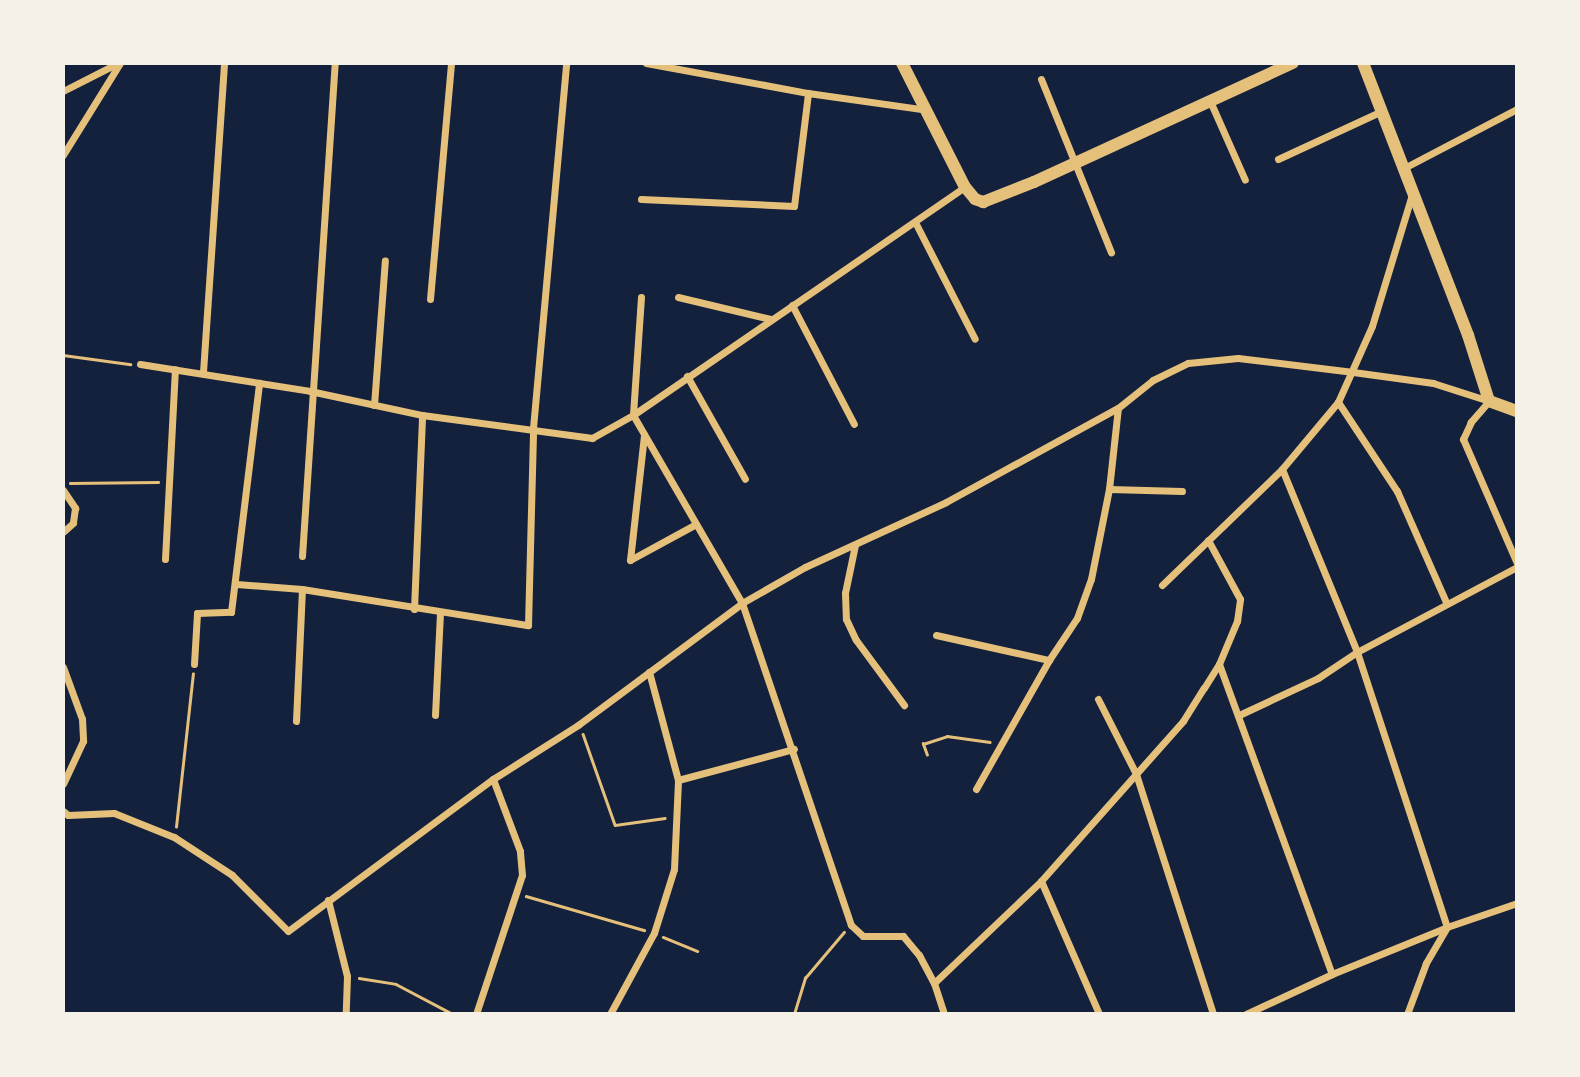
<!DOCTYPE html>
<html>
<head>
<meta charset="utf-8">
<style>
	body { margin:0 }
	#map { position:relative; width:1580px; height:1077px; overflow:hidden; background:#14213d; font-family:"Open Sans",sans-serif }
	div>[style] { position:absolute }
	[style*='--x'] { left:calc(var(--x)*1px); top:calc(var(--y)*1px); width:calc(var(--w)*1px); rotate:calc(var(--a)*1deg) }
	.path>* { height:2.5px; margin:-1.25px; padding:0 1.25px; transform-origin:1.25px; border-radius:1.25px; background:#e5c07b }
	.minor>* { height:7px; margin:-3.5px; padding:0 3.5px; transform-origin:3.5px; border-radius:3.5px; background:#e5c07b }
	.tertiary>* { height:12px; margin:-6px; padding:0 6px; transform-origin:6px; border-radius:6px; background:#e5c07b }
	span { translate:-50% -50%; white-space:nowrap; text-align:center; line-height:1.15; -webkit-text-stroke:6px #f6f1e7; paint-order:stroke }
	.frame { position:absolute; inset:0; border:65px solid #f6f1e7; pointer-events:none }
</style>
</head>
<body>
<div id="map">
	<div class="path">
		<div style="--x:63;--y:355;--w:68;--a:7.7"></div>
		<div style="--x:70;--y:483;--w:88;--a:-0.7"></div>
		<div style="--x:583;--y:734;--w:96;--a:70.6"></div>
		<div style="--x:615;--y:825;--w:50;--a:-8"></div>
		<div style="--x:927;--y:755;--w:12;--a:-110"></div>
		<div style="--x:923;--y:744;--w:25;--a:-18"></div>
		<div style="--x:947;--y:736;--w:43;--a:7.9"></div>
		<div style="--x:176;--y:827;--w:154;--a:-83.7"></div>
		<div style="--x:526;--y:896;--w:123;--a:16.1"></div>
		<div style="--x:663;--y:937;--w:37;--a:22"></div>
		<div style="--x:359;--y:978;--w:37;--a:9"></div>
		<div style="--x:396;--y:984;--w:64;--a:27.8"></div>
		<div style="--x:794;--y:1014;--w:38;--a:-73"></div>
		<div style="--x:805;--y:978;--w:60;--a:-49.7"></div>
	</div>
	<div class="minor">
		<div style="--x:646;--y:63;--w:165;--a:10.5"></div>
		<div style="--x:808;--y:93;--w:120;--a:8.1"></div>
		<div style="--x:1041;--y:79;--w:187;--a:68"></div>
		<div style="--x:63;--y:91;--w:62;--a:-27"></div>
		<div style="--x:1210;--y:101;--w:86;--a:66.1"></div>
		<div style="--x:63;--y:155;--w:108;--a:-58.2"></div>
		<div style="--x:1278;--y:159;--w:115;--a:-24.8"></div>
		<div style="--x:1404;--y:168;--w:127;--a:-27.6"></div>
		<div style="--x:641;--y:199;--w:153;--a:2.6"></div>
		<div style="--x:794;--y:206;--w:114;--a:-82.9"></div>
		<div style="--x:915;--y:222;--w:131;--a:62.9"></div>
		<div style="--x:641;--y:297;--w:118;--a:93.9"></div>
		<div style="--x:633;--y:415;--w:217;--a:59.9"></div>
		<div style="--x:742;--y:603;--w:340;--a:71.3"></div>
		<div style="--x:851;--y:925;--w:16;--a:43"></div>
		<div style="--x:863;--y:936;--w:40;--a:0"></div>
		<div style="--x:903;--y:936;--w:25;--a:50"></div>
		<div style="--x:919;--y:955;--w:32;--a:62"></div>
		<div style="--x:934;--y:983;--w:33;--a:72"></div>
		<div style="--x:678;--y:297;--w:95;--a:13.4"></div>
		<div style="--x:430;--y:299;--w:237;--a:-84.9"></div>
		<div style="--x:792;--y:305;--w:134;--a:62.5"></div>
		<div style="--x:140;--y:364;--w:172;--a:9"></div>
		<div style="--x:310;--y:391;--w:115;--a:12.1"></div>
		<div style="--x:422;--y:415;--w:172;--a:7.7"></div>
		<div style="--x:592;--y:438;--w:47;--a:-29.3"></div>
		<div style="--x:633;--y:415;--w:403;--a:-34.5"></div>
		<div style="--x:203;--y:372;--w:310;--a:-86.1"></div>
		<div style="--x:687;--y:376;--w:118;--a:60.6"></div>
		<div style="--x:1338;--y:402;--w:107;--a:56.5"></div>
		<div style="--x:1397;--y:491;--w:121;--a:66.2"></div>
		<div style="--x:374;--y:405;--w:145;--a:-85.7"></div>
		<div style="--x:1282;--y:469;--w:198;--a:67.7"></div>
		<div style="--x:1357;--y:652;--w:289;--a:71.9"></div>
		<div style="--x:1447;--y:927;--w:42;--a:120.3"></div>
		<div style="--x:1426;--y:963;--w:54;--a:110.4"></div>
		<div style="--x:1109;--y:489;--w:73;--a:1.6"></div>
		<div style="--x:63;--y:490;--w:22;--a:56"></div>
		<div style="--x:75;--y:508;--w:15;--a:98"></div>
		<div style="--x:73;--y:523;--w:13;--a:138"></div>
		<div style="--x:855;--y:545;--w:49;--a:101.8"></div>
		<div style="--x:845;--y:593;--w:26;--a:88"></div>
		<div style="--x:846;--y:619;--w:23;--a:65"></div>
		<div style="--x:856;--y:640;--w:81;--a:53.6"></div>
		<div style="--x:302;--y:556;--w:494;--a:-86.2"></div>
		<div style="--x:165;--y:559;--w:190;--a:-87"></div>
		<div style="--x:630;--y:560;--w:126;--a:-83.6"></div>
		<div style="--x:630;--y:560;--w:75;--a:-28.6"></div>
		<div style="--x:236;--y:584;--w:66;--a:4.3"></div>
		<div style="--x:302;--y:589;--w:229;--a:9.1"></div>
		<div style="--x:528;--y:625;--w:197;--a:-88.5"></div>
		<div style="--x:533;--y:428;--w:366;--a:-84.8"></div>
		<div style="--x:1162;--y:585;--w:167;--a:-44"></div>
		<div style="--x:1282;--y:469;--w:87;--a:-50.1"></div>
		<div style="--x:1338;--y:402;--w:83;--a:-65.9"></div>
		<div style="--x:1372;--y:326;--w:138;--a:-73.1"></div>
		<div style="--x:414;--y:609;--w:194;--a:-87.6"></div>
		<div style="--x:936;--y:635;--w:116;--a:12.5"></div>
		<div style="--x:194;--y:664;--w:51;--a:-86.6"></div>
		<div style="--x:197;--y:613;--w:34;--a:-2"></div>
		<div style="--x:231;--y:612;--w:231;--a:-83"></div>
		<div style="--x:1219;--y:664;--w:330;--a:70"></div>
		<div style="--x:63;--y:667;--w:55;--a:69.9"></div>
		<div style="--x:82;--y:719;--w:22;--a:87"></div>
		<div style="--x:83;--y:741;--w:47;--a:114.9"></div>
		<div style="--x:1098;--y:699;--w:84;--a:63.1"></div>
		<div style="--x:1136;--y:774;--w:252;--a:72.2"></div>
		<div style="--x:435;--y:715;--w:103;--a:-87.2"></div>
		<div style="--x:1239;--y:715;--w:87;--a:-25.1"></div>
		<div style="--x:1318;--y:678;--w:47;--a:-33.7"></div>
		<div style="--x:1357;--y:652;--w:181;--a:-28"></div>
		<div style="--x:296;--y:721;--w:132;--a:-87.4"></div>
		<div style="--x:678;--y:780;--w:120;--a:-15"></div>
		<div style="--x:976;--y:789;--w:148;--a:-60.5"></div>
		<div style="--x:1049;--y:660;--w:50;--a:-56.3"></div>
		<div style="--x:1077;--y:618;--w:41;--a:-70.3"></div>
		<div style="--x:1091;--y:579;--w:92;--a:-78.7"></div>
		<div style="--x:1109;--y:489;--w:81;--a:-83.7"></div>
		<div style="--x:63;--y:811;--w:6;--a:39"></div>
		<div style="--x:68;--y:815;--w:46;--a:-2.5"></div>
		<div style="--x:114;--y:813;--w:65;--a:21.8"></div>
		<div style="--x:174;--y:837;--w:69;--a:33.2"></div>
		<div style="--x:232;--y:875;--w:79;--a:45"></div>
		<div style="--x:288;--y:931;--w:255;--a:-36.6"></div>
		<div style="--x:493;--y:779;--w:101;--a:-32.4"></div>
		<div style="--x:578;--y:725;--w:204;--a:-36.6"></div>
		<div style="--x:742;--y:603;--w:73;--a:-29.7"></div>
		<div style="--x:805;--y:567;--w:155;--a:-24.7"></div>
		<div style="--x:946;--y:502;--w:196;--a:-28.7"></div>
		<div style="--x:1118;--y:408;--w:45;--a:-38.7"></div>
		<div style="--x:1153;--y:380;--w:39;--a:-26"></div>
		<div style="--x:1188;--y:363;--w:50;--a:-5.7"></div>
		<div style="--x:1238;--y:358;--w:116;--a:6.9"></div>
		<div style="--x:1353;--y:372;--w:81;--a:7.8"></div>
		<div style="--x:1433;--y:383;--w:59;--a:17.8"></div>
		<div style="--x:1489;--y:401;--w:28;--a:131"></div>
		<div style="--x:1471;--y:422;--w:19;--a:115"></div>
		<div style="--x:1463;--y:439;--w:135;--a:66.5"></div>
		<div style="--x:1041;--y:881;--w:145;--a:66.4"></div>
		<div style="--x:328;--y:900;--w:78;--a:76"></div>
		<div style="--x:347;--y:976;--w:38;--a:92"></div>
		<div style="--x:934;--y:983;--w:148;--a:-43.6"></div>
		<div style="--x:1041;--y:881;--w:214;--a:-48.4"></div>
		<div style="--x:1183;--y:721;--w:39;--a:-58"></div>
		<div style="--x:1204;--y:688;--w:28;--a:-58"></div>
		<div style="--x:1219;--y:664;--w:47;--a:-67.3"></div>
		<div style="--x:1237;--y:621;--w:22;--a:-82"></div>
		<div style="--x:1240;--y:599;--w:67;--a:-118.5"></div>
		<div style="--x:476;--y:1014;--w:146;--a:-71.7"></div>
		<div style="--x:522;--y:875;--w:24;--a:-95"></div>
		<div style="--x:520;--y:851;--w:77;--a:-110.6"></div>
		<div style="--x:610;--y:1014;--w:92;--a:-61.5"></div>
		<div style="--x:654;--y:933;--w:67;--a:-72.6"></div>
		<div style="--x:674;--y:869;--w:89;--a:-87.4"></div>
		<div style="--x:678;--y:780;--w:112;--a:-105"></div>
		<div style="--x:1246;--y:1014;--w:95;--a:-24.9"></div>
		<div style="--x:1332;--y:974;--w:124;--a:-22.2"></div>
		<div style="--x:1447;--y:927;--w:74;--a:-18.9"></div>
	</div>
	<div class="tertiary">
		<div style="--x:902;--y:63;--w:139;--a:63.1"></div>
		<div style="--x:965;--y:187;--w:16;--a:50"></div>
		<div style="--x:975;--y:199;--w:9;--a:21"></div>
		<div style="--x:983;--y:202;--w:55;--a:-21.4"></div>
		<div style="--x:1034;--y:182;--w:285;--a:-24.7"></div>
		<div style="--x:1363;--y:63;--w:292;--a:68.9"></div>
		<div style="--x:1468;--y:335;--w:69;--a:72.3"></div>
		<div style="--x:1489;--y:401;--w:30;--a:20"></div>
	</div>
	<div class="frame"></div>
</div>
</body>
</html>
